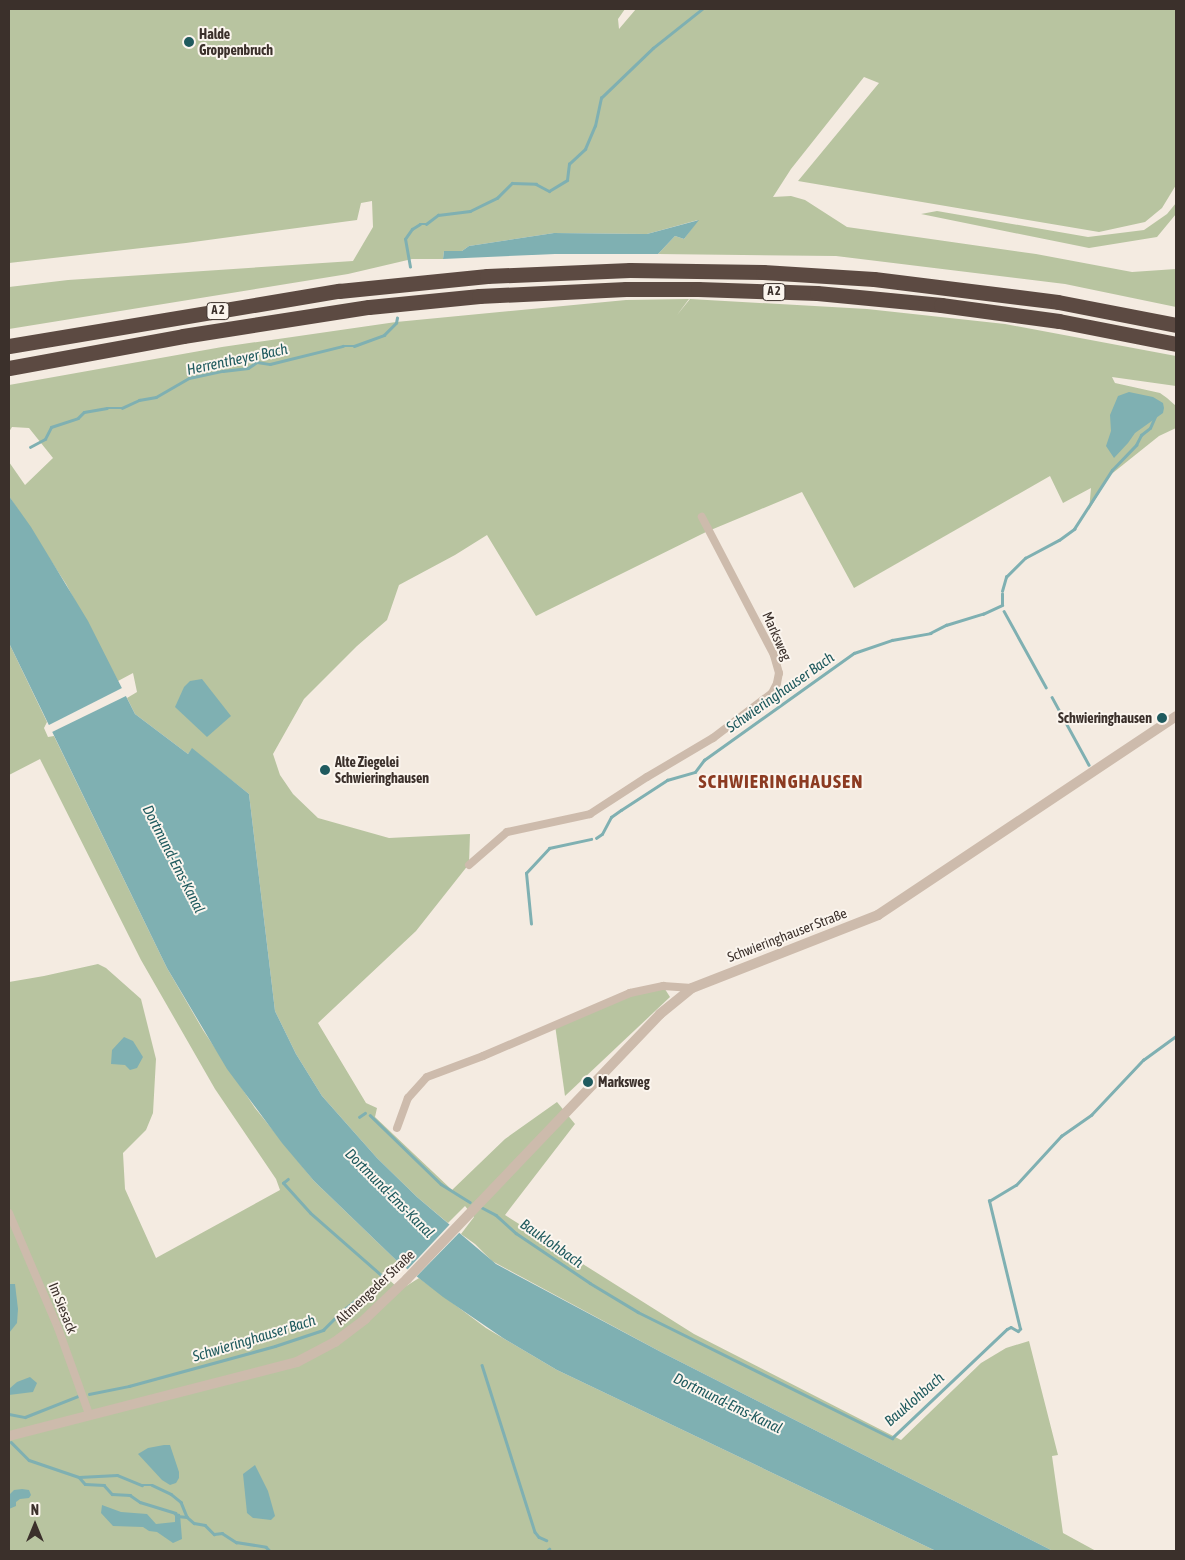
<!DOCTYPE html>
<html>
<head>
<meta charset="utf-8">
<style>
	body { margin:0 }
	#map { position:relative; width:1185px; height:1560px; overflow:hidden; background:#f4ebe1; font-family:"Asap Condensed",sans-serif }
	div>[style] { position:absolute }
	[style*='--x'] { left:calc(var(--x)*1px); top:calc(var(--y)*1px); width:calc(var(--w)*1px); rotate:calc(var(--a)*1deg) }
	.green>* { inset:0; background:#b8c4a0 }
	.water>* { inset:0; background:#7fb0b2 }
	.pier>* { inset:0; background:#f4ebe1 }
	.stream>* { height:2.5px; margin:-1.25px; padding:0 1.25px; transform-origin:1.25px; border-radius:1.25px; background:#7fb0b2 }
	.minor>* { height:8px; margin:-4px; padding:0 4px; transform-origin:4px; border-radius:4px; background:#cdbbac }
	.tertiary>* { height:10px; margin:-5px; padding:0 5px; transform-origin:5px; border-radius:5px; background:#cdbbac }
	.motorway>* { height:15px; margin:-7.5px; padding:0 7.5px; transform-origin:7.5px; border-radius:7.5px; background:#5c4a42 }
	.dots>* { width:14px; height:14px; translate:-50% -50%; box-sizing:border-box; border:2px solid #fbf5ee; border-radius:50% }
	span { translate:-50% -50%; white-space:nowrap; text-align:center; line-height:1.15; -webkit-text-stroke:4px #fbf5ee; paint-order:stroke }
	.shield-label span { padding:1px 4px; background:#fbf5ee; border:1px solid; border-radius:4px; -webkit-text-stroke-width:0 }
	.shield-label { font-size:12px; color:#3b302b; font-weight:700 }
	.poi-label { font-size:14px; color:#3b302b; font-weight:700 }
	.left { translate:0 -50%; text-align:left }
	.right { translate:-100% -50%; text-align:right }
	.street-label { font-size:14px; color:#3b302b }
	.water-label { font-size:15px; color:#1f5a5e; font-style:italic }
	.district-label { font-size:19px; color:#8c3b22; font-weight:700; letter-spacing:1px }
	.frame { position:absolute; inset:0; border:10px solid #3b302b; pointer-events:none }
	.north { position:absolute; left:10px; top:1500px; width:50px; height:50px; -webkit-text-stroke:4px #fbf5ee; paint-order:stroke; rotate:0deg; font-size:14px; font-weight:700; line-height:20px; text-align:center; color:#3b302b }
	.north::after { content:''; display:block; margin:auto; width:18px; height:22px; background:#3b302b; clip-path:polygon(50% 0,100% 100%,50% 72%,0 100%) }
</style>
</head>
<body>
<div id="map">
	<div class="green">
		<div style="clip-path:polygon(9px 9px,625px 9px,618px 19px,619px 29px,636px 9px,1176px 9px,1176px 185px,1162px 208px,1145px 222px,1099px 232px,798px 181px,879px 83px,864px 77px,791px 169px,773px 197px,791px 196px,805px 200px,847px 227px,1036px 254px,1132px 272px,1176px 269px,1176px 307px,1065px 284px,836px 256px,658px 254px,675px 236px,684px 239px,698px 220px,647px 234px,554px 233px,469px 246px,462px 251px,444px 251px,443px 259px,412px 259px,348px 274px,9px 329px,9px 287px,68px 280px,353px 261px,373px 227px,372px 201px,361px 203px,357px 220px,186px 243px,9px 263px)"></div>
		<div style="clip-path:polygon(1176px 203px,1176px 214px,1157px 237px,1089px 248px,921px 214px,937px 211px,1088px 237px,1144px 230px,1167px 214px)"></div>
		<div style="clip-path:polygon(689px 299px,677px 315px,690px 299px,867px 309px,1005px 324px,1176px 356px,1176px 386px,1112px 377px,1115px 383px,1160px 393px,1167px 398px,1176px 406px,1176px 428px,1159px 436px,1109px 476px,1089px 510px,1091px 488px,1063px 503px,1050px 476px,854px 588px,802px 492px,706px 532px,536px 616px,487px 535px,455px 555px,399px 585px,387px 620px,357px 646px,304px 699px,273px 754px,280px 775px,293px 794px,318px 818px,389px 838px,470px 834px,469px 864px,416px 931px,318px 1023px,366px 1103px,377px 1108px,375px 1117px,452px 1190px,505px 1139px,557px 1102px,575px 1124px,505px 1215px,694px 1334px,901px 1440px,981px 1363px,1006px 1348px,1029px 1341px,1058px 1455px,1052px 1456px,1063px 1533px,1096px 1551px,1053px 1551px,661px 1352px,492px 1261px,475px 1244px,461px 1234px,474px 1217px,465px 1206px,448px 1223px,417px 1197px,377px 1158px,322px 1096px,296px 1054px,275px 1011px,249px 794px,192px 749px,188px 754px,135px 714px,127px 698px,137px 692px,133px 673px,118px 681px,66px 584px,9px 496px,9px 462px,25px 485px,53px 458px,29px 428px,12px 427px,9px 432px,9px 385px,222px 347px,396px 322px,626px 300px)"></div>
		<div style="clip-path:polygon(9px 643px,47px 722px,44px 728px,48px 737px,54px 736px,167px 968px,203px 1030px,255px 1108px,314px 1181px,397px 1261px,382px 1273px,400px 1290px,419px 1278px,486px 1328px,557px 1370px,936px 1551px,9px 1551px,9px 982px,44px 976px,98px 964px,106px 968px,141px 999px,156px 1059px,153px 1113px,146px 1130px,123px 1153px,125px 1189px,156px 1258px,280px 1190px,276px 1179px,215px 1089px,141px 960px,40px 759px,9px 775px)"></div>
		<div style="clip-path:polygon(663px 986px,670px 997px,565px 1096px,555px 1025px,630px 993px)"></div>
	</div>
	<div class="water">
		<div style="clip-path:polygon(699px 220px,684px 239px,675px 236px,658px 254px,555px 254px,443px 259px,444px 251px,462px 251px,469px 246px,554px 233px,647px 234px)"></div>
		<div style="clip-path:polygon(1129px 392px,1153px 397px,1163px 403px,1164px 408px,1163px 413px,1135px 433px,1128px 443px,1114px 458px,1106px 446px,1111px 431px,1110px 415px,1118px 396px)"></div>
		<div style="clip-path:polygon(9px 496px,31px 527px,88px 621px,135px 714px,188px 754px,192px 748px,249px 794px,275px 1011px,296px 1054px,322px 1096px,377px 1158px,417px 1197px,496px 1264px,661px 1352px,1053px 1551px,936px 1551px,557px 1370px,503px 1338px,443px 1297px,397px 1261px,314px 1181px,282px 1143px,227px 1069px,167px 968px,9px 643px)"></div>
		<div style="clip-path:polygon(202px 679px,231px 716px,207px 737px,175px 707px,184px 687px,190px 681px)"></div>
		<div style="clip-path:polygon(124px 1037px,133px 1041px,143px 1057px,137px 1068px,130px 1070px,125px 1065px,111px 1064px,112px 1050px)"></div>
		<div style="clip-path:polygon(9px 1284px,15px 1284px,18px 1309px,17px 1323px,9px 1333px)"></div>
		<div style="clip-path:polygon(30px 1377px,37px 1383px,33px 1392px,9px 1395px,9px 1389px,17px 1382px)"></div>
		<div style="clip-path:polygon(164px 1445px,170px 1445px,179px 1472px,179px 1478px,176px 1483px,170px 1485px,162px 1480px,138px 1454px,148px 1448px)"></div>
		<div style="clip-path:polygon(255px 1465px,268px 1491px,275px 1516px,271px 1520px,253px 1518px,247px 1513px,243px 1474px)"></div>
		<div style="clip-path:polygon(22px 1489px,29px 1490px,31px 1495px,29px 1498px,20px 1499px,16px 1502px,16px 1506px,9px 1509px,9px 1495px,14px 1490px)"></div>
		<div style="clip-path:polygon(102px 1505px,121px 1512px,147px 1514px,156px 1524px,175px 1522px,175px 1513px,180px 1514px,182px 1539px,173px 1543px,157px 1532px,149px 1531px,143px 1527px,113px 1526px,101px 1513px)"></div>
	</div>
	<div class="pier">
		<div style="clip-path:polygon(124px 687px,128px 695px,50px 733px,47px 726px)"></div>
		<div style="clip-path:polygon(451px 1223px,461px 1231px,415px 1278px,406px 1271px)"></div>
	</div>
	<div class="stream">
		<div style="--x:410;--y:267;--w:28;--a:-100"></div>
		<div style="--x:405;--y:239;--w:12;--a:-55"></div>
		<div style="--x:412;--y:229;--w:9;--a:-32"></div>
		<div style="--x:420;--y:224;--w:6;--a:0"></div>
		<div style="--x:426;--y:224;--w:15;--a:-37"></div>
		<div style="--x:438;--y:215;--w:32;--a:-7"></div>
		<div style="--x:470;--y:211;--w:30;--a:-26"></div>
		<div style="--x:497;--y:198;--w:21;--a:-45"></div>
		<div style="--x:512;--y:183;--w:24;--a:2"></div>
		<div style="--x:536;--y:184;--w:15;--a:28"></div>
		<div style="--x:549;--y:191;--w:21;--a:-31"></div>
		<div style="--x:567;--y:180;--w:16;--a:-83"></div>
		<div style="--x:569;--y:164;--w:22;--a:-43"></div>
		<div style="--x:585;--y:149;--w:25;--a:-67"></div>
		<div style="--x:595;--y:126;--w:29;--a:-78"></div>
		<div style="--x:601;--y:98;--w:72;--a:-43.9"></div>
		<div style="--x:653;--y:48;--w:63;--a:-38.5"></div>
		<div style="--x:30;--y:447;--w:17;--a:-28"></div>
		<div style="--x:45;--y:439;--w:13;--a:-63"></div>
		<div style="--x:51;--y:427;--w:28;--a:-18"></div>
		<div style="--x:78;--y:418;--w:8;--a:-45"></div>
		<div style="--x:84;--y:412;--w:23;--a:-10"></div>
		<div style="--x:107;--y:408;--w:15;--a:0"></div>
		<div style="--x:122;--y:408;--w:19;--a:-25"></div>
		<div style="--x:139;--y:400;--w:17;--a:-10"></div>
		<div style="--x:156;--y:397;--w:38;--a:-30"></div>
		<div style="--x:189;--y:378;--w:35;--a:-12"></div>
		<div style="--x:223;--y:371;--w:25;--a:-7"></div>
		<div style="--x:248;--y:368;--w:11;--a:-34"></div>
		<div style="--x:257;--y:362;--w:13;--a:9"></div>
		<div style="--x:270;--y:364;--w:75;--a:-13.9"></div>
		<div style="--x:343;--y:346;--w:11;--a:0"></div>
		<div style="--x:354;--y:346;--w:32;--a:-20"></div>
		<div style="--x:384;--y:335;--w:17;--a:-45"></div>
		<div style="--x:396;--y:323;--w:5;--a:-79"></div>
		<div style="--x:1002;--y:591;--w:15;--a:-74"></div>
		<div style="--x:1006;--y:577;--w:27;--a:-45"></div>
		<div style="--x:1025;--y:558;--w:38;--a:-28"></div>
		<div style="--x:1059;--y:540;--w:19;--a:-36"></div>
		<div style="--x:1074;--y:529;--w:70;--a:-57.2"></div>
		<div style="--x:1112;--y:470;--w:35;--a:-46"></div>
		<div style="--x:1136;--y:445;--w:11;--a:-63"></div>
		<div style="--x:1141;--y:435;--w:11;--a:-38"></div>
		<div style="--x:1150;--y:428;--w:12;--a:-66"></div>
		<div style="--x:1004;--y:611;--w:87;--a:61.1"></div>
		<div style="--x:1052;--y:697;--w:77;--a:61.4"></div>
		<div style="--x:596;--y:838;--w:7;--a:-34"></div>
		<div style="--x:602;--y:834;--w:19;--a:-62"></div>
		<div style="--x:611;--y:817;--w:12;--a:-35"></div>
		<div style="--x:621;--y:810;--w:55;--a:-33.1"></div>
		<div style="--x:667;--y:780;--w:29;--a:-16"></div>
		<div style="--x:695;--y:772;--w:15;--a:-53"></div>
		<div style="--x:704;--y:760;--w:184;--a:-35.5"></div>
		<div style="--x:854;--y:653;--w:40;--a:-18.9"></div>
		<div style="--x:892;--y:640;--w:39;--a:-10"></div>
		<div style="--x:930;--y:633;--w:18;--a:-27"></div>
		<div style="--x:946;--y:625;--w:39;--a:-17"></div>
		<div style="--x:983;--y:614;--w:21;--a:-25"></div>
		<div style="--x:1002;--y:605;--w:11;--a:-90"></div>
		<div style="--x:531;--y:924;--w:51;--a:-95.6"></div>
		<div style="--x:526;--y:873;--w:34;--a:-47"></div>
		<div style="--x:549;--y:848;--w:43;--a:-12.1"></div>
		<div style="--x:370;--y:1115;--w:99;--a:44.2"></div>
		<div style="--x:441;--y:1184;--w:34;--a:32"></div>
		<div style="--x:359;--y:1117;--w:7;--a:-34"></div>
		<div style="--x:481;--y:1207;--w:17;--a:28"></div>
		<div style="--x:496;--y:1215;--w:27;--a:42"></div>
		<div style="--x:516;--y:1233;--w:89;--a:34"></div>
		<div style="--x:590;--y:1283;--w:56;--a:31.1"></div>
		<div style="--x:638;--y:1312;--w:284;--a:26.4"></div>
		<div style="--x:892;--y:1438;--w:158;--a:-43.5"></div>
		<div style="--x:1007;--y:1329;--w:4;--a:-27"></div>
		<div style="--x:1011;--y:1327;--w:8;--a:30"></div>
		<div style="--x:1018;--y:1331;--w:3;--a:-45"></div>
		<div style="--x:1020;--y:1329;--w:132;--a:-103.6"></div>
		<div style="--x:989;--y:1201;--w:31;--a:-31"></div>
		<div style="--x:1016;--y:1185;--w:67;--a:-47.4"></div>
		<div style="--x:1061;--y:1136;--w:37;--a:-35"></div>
		<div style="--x:1091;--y:1115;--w:76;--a:-46.6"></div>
		<div style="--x:1143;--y:1060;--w:41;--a:-36"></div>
		<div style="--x:482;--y:1365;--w:175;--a:72.4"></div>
		<div style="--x:535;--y:1532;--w:6;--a:51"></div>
		<div style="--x:539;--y:1537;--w:8;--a:23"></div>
		<div style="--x:89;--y:1394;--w:41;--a:-11.3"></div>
		<div style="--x:129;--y:1386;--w:151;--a:-15.3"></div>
		<div style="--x:275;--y:1346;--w:51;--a:-18.4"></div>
		<div style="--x:323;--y:1330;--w:27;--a:-45"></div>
		<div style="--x:342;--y:1311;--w:53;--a:-38.2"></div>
		<div style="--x:384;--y:1278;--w:98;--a:-138.7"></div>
		<div style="--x:310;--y:1213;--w:40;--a:-132"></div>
		<div style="--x:283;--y:1183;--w:6;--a:-39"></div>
		<div style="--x:9;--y:1414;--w:16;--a:11"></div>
		<div style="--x:25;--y:1417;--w:57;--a:-21.6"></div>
		<div style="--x:11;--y:1442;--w:25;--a:45"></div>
		<div style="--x:29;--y:1460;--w:53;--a:18.8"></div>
		<div style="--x:79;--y:1477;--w:38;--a:-3"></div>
		<div style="--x:117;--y:1475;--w:27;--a:22"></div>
		<div style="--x:142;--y:1485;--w:10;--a:0"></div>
		<div style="--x:152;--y:1485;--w:21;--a:25"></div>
		<div style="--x:171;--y:1494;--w:13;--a:39"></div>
		<div style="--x:181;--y:1502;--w:16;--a:68"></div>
		<div style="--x:187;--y:1517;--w:9;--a:41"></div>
		<div style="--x:194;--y:1523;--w:11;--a:10"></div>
		<div style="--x:205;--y:1525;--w:13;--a:45"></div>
		<div style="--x:214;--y:1534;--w:8;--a:-7"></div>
		<div style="--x:222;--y:1533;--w:17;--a:33"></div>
		<div style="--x:236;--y:1542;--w:30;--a:9"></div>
		<div style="--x:266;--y:1547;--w:6;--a:45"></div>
		<div style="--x:79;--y:1477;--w:9;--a:49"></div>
		<div style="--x:85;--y:1484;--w:19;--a:3"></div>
		<div style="--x:104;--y:1485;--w:12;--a:48"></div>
		<div style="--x:112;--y:1494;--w:18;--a:3"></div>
		<div style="--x:130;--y:1495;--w:12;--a:35"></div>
		<div style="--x:140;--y:1502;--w:37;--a:17"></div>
		<div style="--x:175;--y:1513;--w:4;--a:56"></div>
		<div style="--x:177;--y:1516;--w:10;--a:6"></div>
		<div style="--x:547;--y:1551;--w:3;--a:-45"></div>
	</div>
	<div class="minor">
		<div style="--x:469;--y:865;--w:50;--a:-41"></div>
		<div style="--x:507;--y:832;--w:85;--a:-12.2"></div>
		<div style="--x:590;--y:814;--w:68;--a:-33"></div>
		<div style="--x:647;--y:777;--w:77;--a:-30.6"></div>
		<div style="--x:713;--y:738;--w:74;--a:-37.3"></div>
		<div style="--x:772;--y:693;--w:11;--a:-63"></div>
		<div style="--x:777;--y:683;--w:10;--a:-79"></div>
		<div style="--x:779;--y:673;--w:19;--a:-106"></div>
		<div style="--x:774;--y:655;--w:156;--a:-117.6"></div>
		<div style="--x:397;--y:1128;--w:32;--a:-70"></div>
		<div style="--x:408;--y:1098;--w:28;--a:-48"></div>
		<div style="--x:427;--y:1077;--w:60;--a:-20.6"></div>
		<div style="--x:483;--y:1056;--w:160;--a:-23.2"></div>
		<div style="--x:630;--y:993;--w:34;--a:-12"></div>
		<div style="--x:663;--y:986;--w:29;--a:4"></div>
		<div style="--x:9;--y:1213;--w:125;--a:66.9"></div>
		<div style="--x:58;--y:1328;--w:91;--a:70.2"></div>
	</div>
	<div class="tertiary">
		<div style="--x:9;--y:1436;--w:297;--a:-14.4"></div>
		<div style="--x:297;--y:1362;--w:43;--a:-27.8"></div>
		<div style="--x:335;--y:1342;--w:38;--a:-37"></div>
		<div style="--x:365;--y:1319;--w:58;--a:-43.6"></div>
		<div style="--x:407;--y:1279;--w:366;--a:-46.3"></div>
		<div style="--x:660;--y:1014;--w:41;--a:-39.1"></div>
		<div style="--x:692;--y:988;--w:200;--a:-21.4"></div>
		<div style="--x:878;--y:915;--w:358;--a:-33.7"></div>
	</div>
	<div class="motorway">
		<div style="--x:9;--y:346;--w:335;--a:-9.5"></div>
		<div style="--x:339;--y:291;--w:149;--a:-5.8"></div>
		<div style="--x:487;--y:276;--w:143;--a:-2.4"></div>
		<div style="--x:630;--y:270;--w:133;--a:0.9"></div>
		<div style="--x:763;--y:272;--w:111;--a:3.6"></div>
		<div style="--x:874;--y:279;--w:185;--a:7.1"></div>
		<div style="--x:1058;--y:302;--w:120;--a:11"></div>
		<div style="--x:9;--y:368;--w:177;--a:-10.4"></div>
		<div style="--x:183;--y:336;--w:188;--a:-8.9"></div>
		<div style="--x:369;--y:307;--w:111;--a:-5.7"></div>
		<div style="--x:479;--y:296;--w:147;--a:-2.7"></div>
		<div style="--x:626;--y:289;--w:72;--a:0"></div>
		<div style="--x:698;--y:289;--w:119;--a:1.9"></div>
		<div style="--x:817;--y:293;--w:125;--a:5.5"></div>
		<div style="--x:941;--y:305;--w:119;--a:7.7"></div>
		<div style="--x:1059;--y:321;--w:119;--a:11.1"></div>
	</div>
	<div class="dots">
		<div style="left:189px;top:42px;background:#1f5a5e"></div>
		<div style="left:1162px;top:718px;background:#1f5a5e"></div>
		<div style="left:325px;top:770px;background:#1f5a5e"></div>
		<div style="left:588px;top:1082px;background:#1f5a5e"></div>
	</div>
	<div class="shield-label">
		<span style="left:774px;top:292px">A 2</span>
		<span style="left:218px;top:311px">A 2</span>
	</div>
	<div class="poi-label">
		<span class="left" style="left:199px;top:42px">Halde<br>Groppenbruch</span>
		<span class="right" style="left:1152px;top:718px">Schwieringhausen</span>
		<span class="left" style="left:335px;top:770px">Alte Ziegelei<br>Schwieringhausen</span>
		<span class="left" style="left:598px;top:1082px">Marksweg</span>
	</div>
	<div class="street-label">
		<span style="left:777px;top:636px;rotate:66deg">Marksweg</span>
		<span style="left:787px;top:935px;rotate:-21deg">Schwieringhauser Straße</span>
		<span style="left:375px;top:1287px;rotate:-43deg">Altmengeder Straße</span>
		<span style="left:63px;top:1308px;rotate:68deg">Im Siesack</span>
	</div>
	<div class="water-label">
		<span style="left:237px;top:359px;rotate:-12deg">Herrentheyer Bach</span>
		<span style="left:780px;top:692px;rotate:-35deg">Schwieringhauser Bach</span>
		<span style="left:174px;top:859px;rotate:63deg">Dortmund-Ems-Kanal</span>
		<span style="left:390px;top:1193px;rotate:45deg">Dortmund-Ems-Kanal</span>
		<span style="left:552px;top:1243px;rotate:35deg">Bauklohbach</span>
		<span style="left:254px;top:1338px;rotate:-17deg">Schwieringhauser Bach</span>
		<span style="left:914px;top:1399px;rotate:-41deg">Bauklohbach</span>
		<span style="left:728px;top:1403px;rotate:26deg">Dortmund-Ems-Kanal</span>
	</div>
	<div class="district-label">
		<span style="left:781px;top:782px">SCHWIERINGHAUSEN</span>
	</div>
	<div class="frame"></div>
	<div class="north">N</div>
</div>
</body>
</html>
